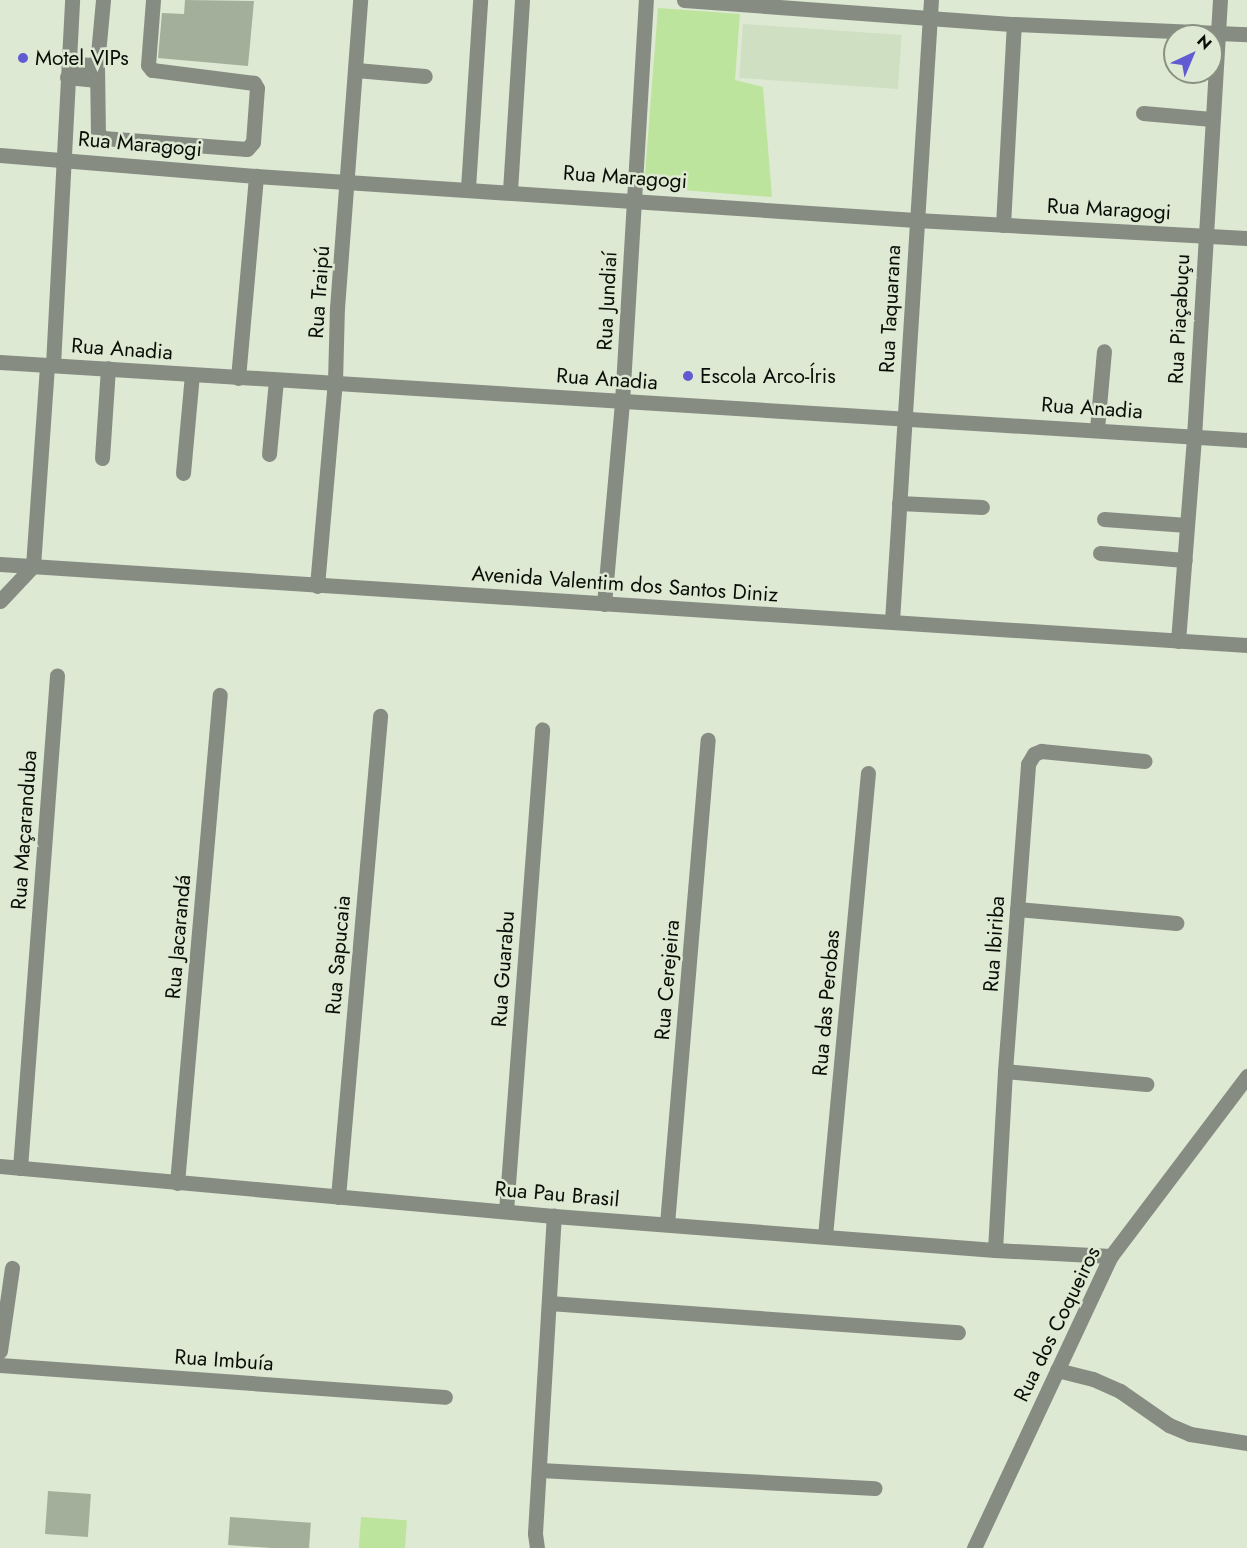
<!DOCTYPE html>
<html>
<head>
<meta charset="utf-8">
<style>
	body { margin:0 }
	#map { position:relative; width:1247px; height:1548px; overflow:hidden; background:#dde9d3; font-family:Jost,sans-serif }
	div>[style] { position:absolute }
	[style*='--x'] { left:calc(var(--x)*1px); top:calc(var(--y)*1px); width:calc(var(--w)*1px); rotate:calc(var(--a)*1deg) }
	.built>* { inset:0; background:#cfdfc2; transform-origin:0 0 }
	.green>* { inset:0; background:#bde49c; transform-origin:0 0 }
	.building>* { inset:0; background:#a3af9a; transform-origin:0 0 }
	.minor>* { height:15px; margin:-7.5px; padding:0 7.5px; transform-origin:7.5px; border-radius:7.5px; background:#878c83 }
	.dots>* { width:16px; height:16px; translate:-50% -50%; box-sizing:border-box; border:3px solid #dde9d3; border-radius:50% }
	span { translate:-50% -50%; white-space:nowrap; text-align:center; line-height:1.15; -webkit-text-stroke:5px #dde9d3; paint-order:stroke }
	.poi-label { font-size:21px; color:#090d06 }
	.left { translate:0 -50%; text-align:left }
	.street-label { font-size:21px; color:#090d06 }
	.north { position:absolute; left:1163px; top:24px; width:60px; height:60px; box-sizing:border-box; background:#dde9d3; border:2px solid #889181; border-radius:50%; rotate:44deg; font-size:16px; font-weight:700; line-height:24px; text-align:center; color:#090d06 }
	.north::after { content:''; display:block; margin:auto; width:21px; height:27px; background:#615bd3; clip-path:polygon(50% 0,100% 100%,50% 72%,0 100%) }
</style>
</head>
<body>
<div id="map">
	<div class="built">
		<div style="left:743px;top:24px;width:159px;height:54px;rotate:4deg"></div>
	</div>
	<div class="green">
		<div style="clip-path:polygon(658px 8px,740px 14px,735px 80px,763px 87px,772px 197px,644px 187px)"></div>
		<div style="left:361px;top:1517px;width:46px;height:31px;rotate:4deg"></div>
	</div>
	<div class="building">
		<div style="clip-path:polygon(185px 0,254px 1px,248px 66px,158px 58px,162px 13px,184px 14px)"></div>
		<div style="left:48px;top:1491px;width:43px;height:43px;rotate:4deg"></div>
		<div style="left:230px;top:1517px;width:81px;height:28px;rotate:4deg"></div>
	</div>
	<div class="minor">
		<div style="--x:103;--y:0;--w:65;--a:95.3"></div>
		<div style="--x:97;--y:65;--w:69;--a:89.2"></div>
		<div style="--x:98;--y:134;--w:6;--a:39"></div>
		<div style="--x:103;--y:138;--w:144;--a:4.4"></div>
		<div style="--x:247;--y:149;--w:9;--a:-49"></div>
		<div style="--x:253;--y:142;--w:54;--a:-85.8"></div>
		<div style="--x:257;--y:88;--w:6;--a:-121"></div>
		<div style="--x:254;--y:83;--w:103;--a:-172.7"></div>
		<div style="--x:152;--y:70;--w:6;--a:-129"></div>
		<div style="--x:148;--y:65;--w:65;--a:-85.6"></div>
		<div style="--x:684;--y:0;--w:331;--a:4.2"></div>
		<div style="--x:1014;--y:24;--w:233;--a:2.5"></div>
		<div style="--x:68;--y:64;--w:29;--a:2"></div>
		<div style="--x:356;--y:70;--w:69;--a:5"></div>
		<div style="--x:67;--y:77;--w:30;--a:6"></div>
		<div style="--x:1143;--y:113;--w:69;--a:5"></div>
		<div style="--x:0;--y:155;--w:257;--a:4.7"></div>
		<div style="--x:256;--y:176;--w:661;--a:3.81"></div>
		<div style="--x:916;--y:220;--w:331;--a:3.1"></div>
		<div style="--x:468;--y:188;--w:188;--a:-86.3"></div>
		<div style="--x:510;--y:191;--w:191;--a:-86.4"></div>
		<div style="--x:1003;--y:225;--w:201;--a:-86.9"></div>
		<div style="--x:0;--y:362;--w:1249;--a:3.58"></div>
		<div style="--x:53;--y:365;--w:365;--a:-87"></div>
		<div style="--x:238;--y:378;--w:203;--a:-84.9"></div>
		<div style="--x:1097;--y:429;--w:78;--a:-84.9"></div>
		<div style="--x:269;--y:454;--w:74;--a:-84.6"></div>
		<div style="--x:102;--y:458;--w:90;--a:-86.2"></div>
		<div style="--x:183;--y:473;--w:98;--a:-84.8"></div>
		<div style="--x:899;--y:503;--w:83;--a:2.8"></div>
		<div style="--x:1104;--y:519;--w:83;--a:4.1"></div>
		<div style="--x:1100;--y:553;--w:85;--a:4.7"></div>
		<div style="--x:0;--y:564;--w:1250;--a:3.72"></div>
		<div style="--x:317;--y:586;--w:205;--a:-85"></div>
		<div style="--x:335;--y:382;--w:74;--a:-88.5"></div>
		<div style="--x:337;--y:308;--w:309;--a:-85.7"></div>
		<div style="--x:0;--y:601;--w:48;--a:-46.7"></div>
		<div style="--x:33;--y:566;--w:201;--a:-86"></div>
		<div style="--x:604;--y:604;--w:203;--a:-84.9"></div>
		<div style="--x:622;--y:402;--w:403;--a:-86.6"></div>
		<div style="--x:892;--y:621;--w:622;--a:-86.41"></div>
		<div style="--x:1178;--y:641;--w:205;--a:-85.5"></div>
		<div style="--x:1194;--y:437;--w:438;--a:-86.6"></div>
		<div style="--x:1017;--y:909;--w:160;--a:5"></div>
		<div style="--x:1005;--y:1071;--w:142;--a:5.3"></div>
		<div style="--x:0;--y:1166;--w:556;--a:5.16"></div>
		<div style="--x:554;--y:1216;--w:442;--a:4.4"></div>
		<div style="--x:995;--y:1250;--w:116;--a:3"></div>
		<div style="--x:20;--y:1168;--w:494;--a:-85.7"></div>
		<div style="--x:177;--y:1183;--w:490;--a:-85"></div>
		<div style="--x:338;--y:1197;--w:483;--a:-85"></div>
		<div style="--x:506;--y:1211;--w:483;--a:-85.7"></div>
		<div style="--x:667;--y:1224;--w:486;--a:-85.2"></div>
		<div style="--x:825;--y:1236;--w:465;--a:-84.7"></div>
		<div style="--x:995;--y:1250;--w:179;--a:-86.8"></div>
		<div style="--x:1005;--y:1071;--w:308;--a:-85.7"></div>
		<div style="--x:1028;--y:764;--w:12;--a:-59"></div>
		<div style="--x:1034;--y:754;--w:8;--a:-23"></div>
		<div style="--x:1041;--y:751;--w:104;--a:5.5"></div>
		<div style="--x:549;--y:1303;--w:410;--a:4.1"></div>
		<div style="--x:0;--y:1351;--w:84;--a:-81.8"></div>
		<div style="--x:0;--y:1365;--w:446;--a:4.1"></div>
		<div style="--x:1057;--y:1370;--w:37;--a:14"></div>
		<div style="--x:1093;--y:1379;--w:30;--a:24"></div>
		<div style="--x:1120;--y:1391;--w:60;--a:34.8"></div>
		<div style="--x:1169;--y:1425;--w:23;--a:23"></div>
		<div style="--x:1190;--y:1434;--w:58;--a:9"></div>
		<div style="--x:540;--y:1470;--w:335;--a:3.1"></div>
		<div style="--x:537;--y:1548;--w:15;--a:-98"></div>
		<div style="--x:535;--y:1533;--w:318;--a:-86.6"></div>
		<div style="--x:974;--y:1548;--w:323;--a:-64.9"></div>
		<div style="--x:1111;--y:1256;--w:226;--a:-52.9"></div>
	</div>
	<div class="dots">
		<div style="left:23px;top:58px;background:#615bd3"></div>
		<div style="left:688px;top:376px;background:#615bd3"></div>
	</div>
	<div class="poi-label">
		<span class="left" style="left:35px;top:58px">Motel VIPs</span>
		<span class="left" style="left:700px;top:376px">Escola Arco-Íris</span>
	</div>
	<div class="street-label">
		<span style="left:140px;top:144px;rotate:5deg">Rua Maragogi</span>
		<span style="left:625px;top:177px;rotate:4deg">Rua Maragogi</span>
		<span style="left:1109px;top:209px;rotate:3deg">Rua Maragogi</span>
		<span style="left:319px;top:292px;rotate:-86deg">Rua Traipú</span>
		<span style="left:607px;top:301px;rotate:-87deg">Rua Jundiaí</span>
		<span style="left:890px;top:309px;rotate:-87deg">Rua Taquarana</span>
		<span style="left:1179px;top:319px;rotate:-87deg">Rua Piaçabuçu</span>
		<span style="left:122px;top:349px;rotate:4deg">Rua Anadia</span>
		<span style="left:607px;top:379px;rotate:4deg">Rua Anadia</span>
		<span style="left:1092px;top:408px;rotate:4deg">Rua Anadia</span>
		<span style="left:625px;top:584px;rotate:4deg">Avenida Valentim dos Santos Diniz</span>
		<span style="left:24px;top:830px;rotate:-86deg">Rua Maçaranduba</span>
		<span style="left:178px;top:937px;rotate:-85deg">Rua Jacarandá</span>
		<span style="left:994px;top:944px;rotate:-86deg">Rua Ibiriba</span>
		<span style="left:338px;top:955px;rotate:-85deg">Rua Sapucaia</span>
		<span style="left:503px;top:969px;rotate:-86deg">Rua Guarabu</span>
		<span style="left:667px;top:980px;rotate:-85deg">Rua Cerejeira</span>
		<span style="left:826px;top:1003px;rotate:-85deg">Rua das Perobas</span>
		<span style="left:557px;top:1194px;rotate:5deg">Rua Pau Brasil</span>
		<span style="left:1057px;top:1324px;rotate:-64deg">Rua dos Coqueiros</span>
		<span style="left:224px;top:1360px;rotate:4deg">Rua Imbuía</span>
	</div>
	<div class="north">N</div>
</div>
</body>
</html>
